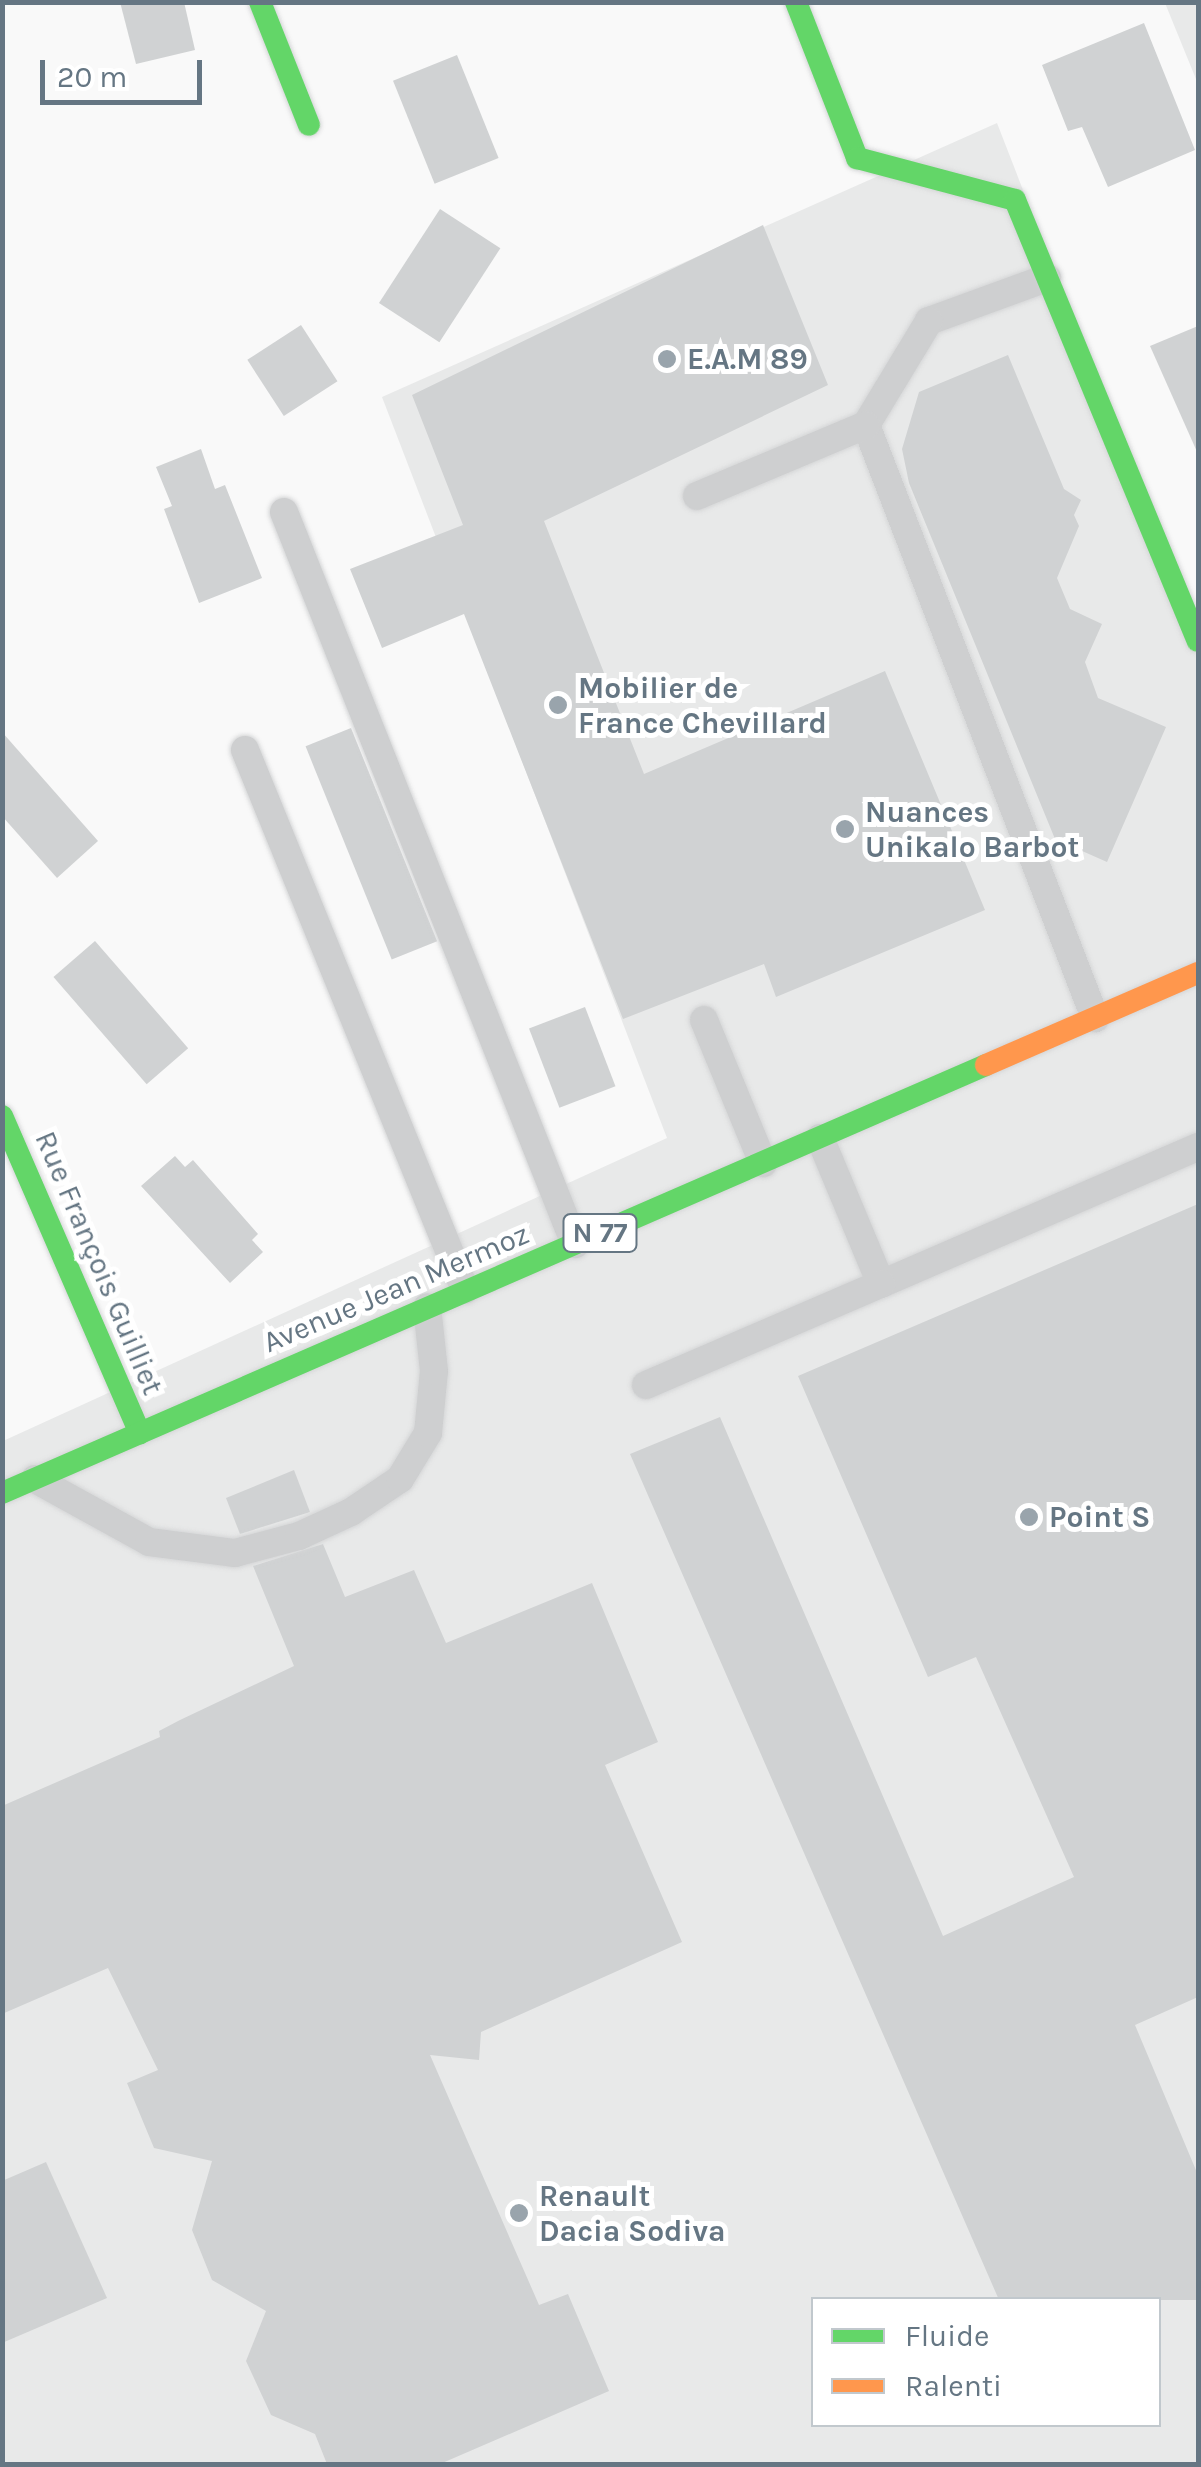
<!DOCTYPE html>
<html>
<head>
<meta charset="utf-8">
<style>
	body { margin:0 }
	#map { position:relative; width:1201px; height:2467px; overflow:hidden; background:#f9f9f9; font-family:Karla,sans-serif }
	div>[style] { position:absolute }
	[style*='--x'] { left:calc(var(--x)*1px); top:calc(var(--y)*1px); width:calc(var(--w)*1px); rotate:calc(var(--a)*1deg) }
	.built>* { inset:0; background:#e8e9e9 }
	.building>* { inset:0; background:#d0d2d3; transform-origin:0 0 }
	.roads { filter:drop-shadow(0 0 2px #d5d6d7) drop-shadow(0 0 2px #d5d6d7) }
	.lane>* { height:28px; margin:-14px; padding:0 14px; transform-origin:14px; border-radius:14px; background:#cecfd0 }
	.fast>* { height:22px; margin:-11px; padding:0 11px; transform-origin:11px; border-radius:11px; background:#63d668 }
	.slow>* { height:22px; margin:-11px; padding:0 11px; transform-origin:11px; border-radius:11px; background:#ff974d }
	.dots>* { width:28px; height:28px; translate:-50% -50%; box-sizing:border-box; border:5px solid #fff; border-radius:50% }
	span { translate:-50% -50%; white-space:nowrap; text-align:center; line-height:1.15; -webkit-text-stroke:10px #fff; paint-order:stroke }
	.shield-label span { padding:2px 8px; background:#fff; border:2px solid; border-radius:8px; -webkit-text-stroke-width:0 }
	.shield-label { font-size:28px; color:#657683; font-weight:700 }
	.poi-label { font-size:30px; color:#657683; font-weight:700 }
	.left { translate:0 -50%; text-align:left }
	.street-label { font-size:30px; color:#657683 }
	.frame { position:absolute; inset:0; border:5px solid #657683; pointer-events:none }
	.legend { position:absolute; left:811px; top:2297px; width:350px; height:130px; box-sizing:border-box; background:#fff; border:2px solid #c1c8cd; margin:0; padding:12px 18px; list-style:none; font-size:30px; color:#657683 }
	.legend li { display:flex; align-items:center; gap:20px; height:50px }
	.legend b { width:50px; border:2px solid #c1c8cd }
	.scale { position:absolute; left:40px; top:60px; width:162px; height:45px; box-sizing:border-box; border:5px solid #657683; border-top:0; padding-left:12px; font-size:30px; line-height:35px; white-space:nowrap; color:#657683; -webkit-text-stroke:8px #fff; paint-order:stroke }
</style>
</head>
<body>
<div id="map">
	<div class="built">
		<div style="clip-path:polygon(1165px 3px,1198px 3px,1198px 84px)"></div>
		<div style="clip-path:polygon(evenodd,997px 123px,1198px 641px,1198px 2464px,3px 2464px,3px 1441px,667px 1138px,382px 397px,997px 123px,814px 2300px,1158px 2300px,1158px 2424px,814px 2424px,814px 2300px)"></div>
	</div>
	<div class="building">
		<div style="clip-path:polygon(120px 2px,184px 2px,195px 50px,136px 64px)"></div>
		<div style="clip-path:polygon(1144px 23px,1195px 150px,1108px 187px,1082px 127px,1068px 131px,1042px 65px)"></div>
		<div style="left:457px;top:55px;width:111px;height:69px;rotate:68deg"></div>
		<div style="left:440px;top:209px;width:72px;height:112px;rotate:33deg"></div>
		<div style="clip-path:polygon(763px 225px,828px 385px,544px 521px,644px 774px,885px 671px,985px 910px,776px 997px,764px 964px,623px 1019px,464px 614px,382px 648px,350px 569px,463px 525px,412px 395px)"></div>
		<div style="left:301px;top:325px;width:67px;height:64px;rotate:57deg"></div>
		<div style="clip-path:polygon(1198px 326px,1198px 454px,1150px 346px)"></div>
		<div style="clip-path:polygon(1008px 355px,1064px 489px,1081px 500px,1074px 515px,1079px 526px,1057px 578px,1070px 609px,1102px 624px,1085px 662px,1098px 698px,1166px 727px,1107px 862px,1055px 839px,909px 483px,902px 449px,919px 392px)"></div>
		<div style="clip-path:polygon(201px 449px,215px 489px,225px 485px,262px 578px,199px 603px,164px 509px,172px 506px,156px 467px)"></div>
		<div style="left:351px;top:728px;width:230px;height:49px;rotate:68deg"></div>
		<div style="clip-path:polygon(2px 732px,98px 841px,57px 878px,2px 816px)"></div>
		<div style="left:95px;top:941px;width:142px;height:55px;rotate:49deg"></div>
		<div style="left:585px;top:1007px;width:85px;height:60px;rotate:69deg"></div>
		<div style="clip-path:polygon(175px 1156px,185px 1167px,193px 1160px,258px 1234px,252px 1240px,263px 1252px,230px 1283px,141px 1186px)"></div>
		<div style="clip-path:polygon(1198px 1204px,1198px 1997px,1135px 2025px,1198px 2175px,1198px 2300px,999px 2300px,630px 1454px,720px 1417px,943px 1936px,1074px 1877px,976px 1657px,928px 1677px,798px 1376px)"></div>
		<div style="clip-path:polygon(294px 1470px,310px 1512px,240px 1534px,226px 1498px)"></div>
		<div style="clip-path:polygon(323px 1544px,345px 1597px,414px 1570px,446px 1643px,592px 1583px,658px 1742px,605px 1765px,682px 1942px,481px 2032px,479px 2060px,430px 2055px,539px 2305px,568px 2294px,609px 2391px,440px 2464px,327px 2464px,315px 2434px,271px 2415px,246px 2361px,266px 2311px,212px 2280px,192px 2230px,212px 2161px,154px 2148px,127px 2083px,158px 2070px,108px 1968px,2px 2014px,2px 1806px,160px 1737px,159px 1731px,180px 1720px,294px 1666px,253px 1566px)"></div>
		<div style="clip-path:polygon(46px 2162px,107px 2298px,2px 2343px,2px 2181px)"></div>
	</div>
	<div class="roads">
		<div class="lane">
			<div style="--x:1047;--y:278;--w:126;--a:160"></div>
			<div style="--x:929;--y:321;--w:122;--a:121.2"></div>
			<div style="--x:866;--y:425;--w:636;--a:68.88"></div>
			<div style="--x:697;--y:496;--w:183;--a:-22.8"></div>
			<div style="--x:284;--y:512;--w:788;--a:68.32"></div>
			<div style="--x:245;--y:750;--w:583;--a:67.83"></div>
			<div style="--x:704;--y:1020;--w:155;--a:67.6"></div>
			<div style="--x:820;--y:1138;--w:158;--a:67.3"></div>
			<div style="--x:881;--y:1284;--w:345;--a:-23.4"></div>
			<div style="--x:646;--y:1385;--w:256;--a:-23.3"></div>
			<div style="--x:35;--y:1479;--w:130;--a:28.9"></div>
			<div style="--x:149;--y:1542;--w:87;--a:7.3"></div>
			<div style="--x:235;--y:1553;--w:66;--a:-14.9"></div>
			<div style="--x:299;--y:1536;--w:57;--a:-24.8"></div>
			<div style="--x:351;--y:1512;--w:59;--a:-34"></div>
			<div style="--x:400;--y:1479;--w:54;--a:-58.7"></div>
			<div style="--x:428;--y:1433;--w:62;--a:-84.5"></div>
			<div style="--x:434;--y:1371;--w:64;--a:-96.2"></div>
		</div>
		<div class="fast">
			<div style="--x:260;--y:2;--w:132;--a:68.3"></div>
			<div style="--x:796;--y:2;--w:168;--a:68.6"></div>
			<div style="--x:857;--y:158;--w:163;--a:14.9"></div>
			<div style="--x:1015;--y:200;--w:477;--a:67.5"></div>
			<div style="--x:2;--y:1116;--w:346;--a:66.5"></div>
			<div style="--x:2;--y:1493;--w:1073;--a:-23.51"></div>
		</div>
		<div class="slow">
			<div style="--x:986;--y:1065;--w:231;--a:-23.5"></div>
		</div>
	</div>
	<div class="dots">
		<div style="left:667px;top:359px;background:#99a4ac"></div>
		<div style="left:558px;top:705px;background:#99a4ac"></div>
		<div style="left:845px;top:829px;background:#99a4ac"></div>
		<div style="left:1029px;top:1517px;background:#99a4ac"></div>
		<div style="left:519px;top:2213px;background:#99a4ac"></div>
	</div>
	<div class="shield-label">
		<span style="left:600px;top:1233px">N 77</span>
	</div>
	<div class="poi-label">
		<span class="left" style="left:687px;top:359px">E.A.M 89</span>
		<span class="left" style="left:578px;top:705px">Mobilier de<br>France Chevillard</span>
		<span class="left" style="left:865px;top:829px">Nuances<br>Unikalo Barbot</span>
		<span class="left" style="left:1049px;top:1517px">Point S</span>
		<span class="left" style="left:539px;top:2213px">Renault<br>Dacia Sodiva</span>
	</div>
	<div class="street-label">
		<span style="left:99px;top:1263px;rotate:67deg">Rue François Guilliet</span>
		<span style="left:396px;top:1288px;rotate:-23deg">Avenue Jean Mermoz</span>
	</div>
	<div class="frame"></div>
	<ul class="legend">
	<li><b style="height:12px;background:#63d668"></b>Fluide</li>
	<li><b style="height:12px;background:#ff974d"></b>Ralenti</li>
	</ul>
	<div class="scale">20 m</div>
</div>
</body>
</html>
